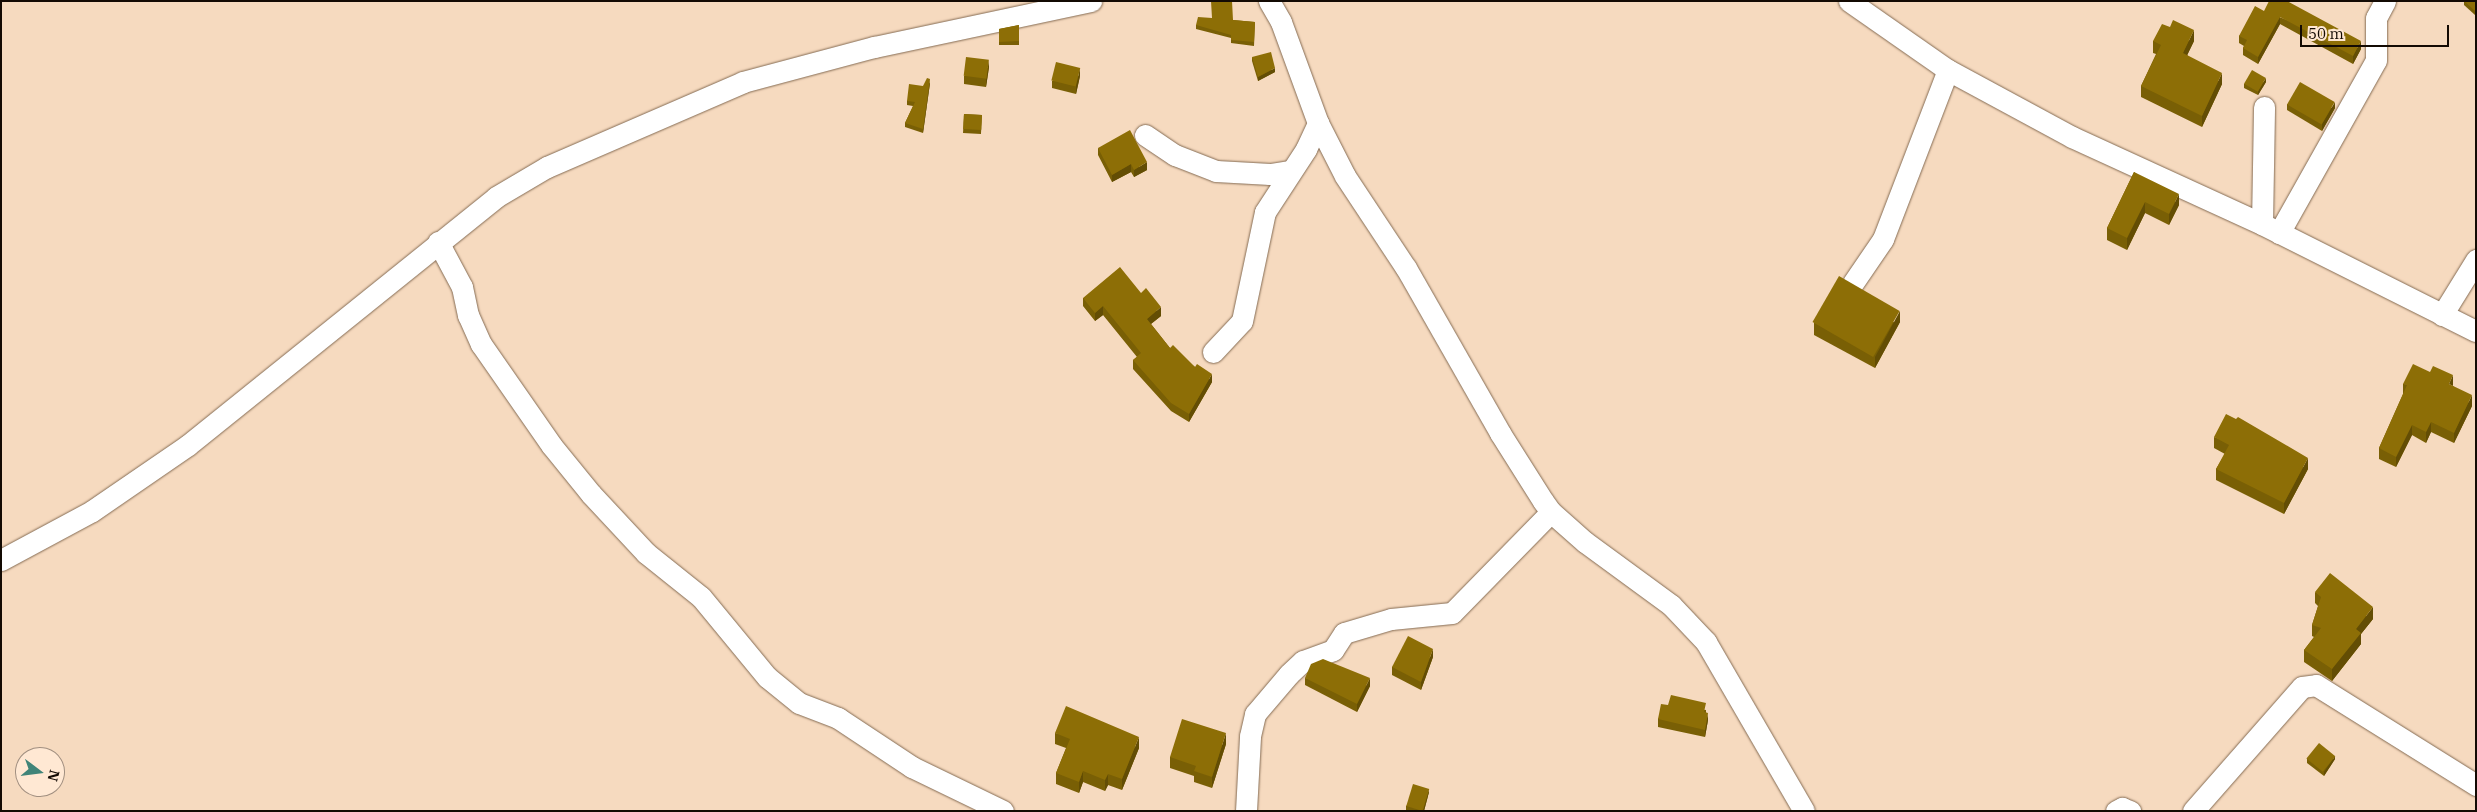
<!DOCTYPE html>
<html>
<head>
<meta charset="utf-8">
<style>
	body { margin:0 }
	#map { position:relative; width:2477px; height:812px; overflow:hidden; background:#f6dabf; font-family:"IBM Plex Serif",serif }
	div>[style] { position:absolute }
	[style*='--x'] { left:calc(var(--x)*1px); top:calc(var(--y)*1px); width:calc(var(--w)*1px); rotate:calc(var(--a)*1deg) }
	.roads { filter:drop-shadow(0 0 1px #846b53) drop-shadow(0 0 1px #846b53) }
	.street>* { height:21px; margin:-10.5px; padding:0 10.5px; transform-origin:10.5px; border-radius:10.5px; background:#fff }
	.wall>* { inset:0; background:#795f05; transform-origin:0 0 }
	.shaded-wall>* { inset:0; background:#634d04 }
	.building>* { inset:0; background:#8d6e06; transform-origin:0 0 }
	span { translate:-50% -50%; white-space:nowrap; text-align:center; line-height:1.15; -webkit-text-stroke:4.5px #ffe8d3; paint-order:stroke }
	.frame { position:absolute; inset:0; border:2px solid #130a03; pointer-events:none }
	.north { position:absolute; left:15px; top:747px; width:50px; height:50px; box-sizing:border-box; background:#ffe8d3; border:1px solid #a18f80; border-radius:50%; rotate:105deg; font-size:14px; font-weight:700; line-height:20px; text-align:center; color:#130a03 }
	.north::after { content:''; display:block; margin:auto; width:18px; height:22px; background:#408478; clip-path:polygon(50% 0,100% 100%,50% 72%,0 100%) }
	.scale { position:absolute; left:2300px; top:25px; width:149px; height:22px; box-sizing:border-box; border:2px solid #130a03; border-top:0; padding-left:6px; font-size:15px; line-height:18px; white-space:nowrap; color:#130a03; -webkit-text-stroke:4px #ffe8d3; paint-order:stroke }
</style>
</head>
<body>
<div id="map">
	<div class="roads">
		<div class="street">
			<div style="--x:1269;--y:1;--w:24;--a:60"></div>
			<div style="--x:1281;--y:22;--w:108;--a:69.9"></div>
			<div style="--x:1318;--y:123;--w:59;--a:63"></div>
			<div style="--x:1345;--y:176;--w:110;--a:56.5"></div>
			<div style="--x:1406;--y:268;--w:190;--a:60.3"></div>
			<div style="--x:1500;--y:433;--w:80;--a:57.7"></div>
			<div style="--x:1543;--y:501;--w:14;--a:54"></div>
			<div style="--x:1551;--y:512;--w:45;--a:41.4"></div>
			<div style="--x:1585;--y:542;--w:107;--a:36.2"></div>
			<div style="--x:1671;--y:605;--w:51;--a:46.6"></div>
			<div style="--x:1706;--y:642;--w:195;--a:59.9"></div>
			<div style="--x:1849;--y:1;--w:121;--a:34.9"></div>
			<div style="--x:1948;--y:70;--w:141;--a:28.4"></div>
			<div style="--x:2072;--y:137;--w:209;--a:24.6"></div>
			<div style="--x:2262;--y:224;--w:239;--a:26.6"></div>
			<div style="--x:1145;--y:135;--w:36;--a:34"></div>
			<div style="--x:1175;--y:155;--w:44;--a:21.3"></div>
			<div style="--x:1216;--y:171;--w:54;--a:3.2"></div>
			<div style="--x:1270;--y:174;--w:19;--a:-9"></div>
			<div style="--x:2262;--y:224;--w:117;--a:-89"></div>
			<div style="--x:2279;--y:233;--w:198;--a:-60.7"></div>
			<div style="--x:2376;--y:60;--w:42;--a:-90"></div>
			<div style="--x:2376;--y:18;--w:19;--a:-62"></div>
			<div style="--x:438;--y:242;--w:51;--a:61.9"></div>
			<div style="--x:462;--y:287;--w:29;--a:78"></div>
			<div style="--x:468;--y:315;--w:32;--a:66"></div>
			<div style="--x:481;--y:344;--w:124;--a:55.2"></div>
			<div style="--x:552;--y:446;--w:62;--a:50.9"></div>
			<div style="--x:591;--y:494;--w:81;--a:47"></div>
			<div style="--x:646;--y:553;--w:70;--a:38.7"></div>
			<div style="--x:701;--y:597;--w:104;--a:50.5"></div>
			<div style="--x:767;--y:677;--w:41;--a:39.1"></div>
			<div style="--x:799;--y:703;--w:42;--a:21"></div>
			<div style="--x:838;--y:718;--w:89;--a:33.5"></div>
			<div style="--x:912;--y:767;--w:101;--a:25.8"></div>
			<div style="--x:1853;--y:283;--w:53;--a:-55.7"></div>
			<div style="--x:1883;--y:239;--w:181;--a:-69"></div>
			<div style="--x:2442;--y:315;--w:65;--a:-58.3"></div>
			<div style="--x:1213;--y:352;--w:42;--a:-46.9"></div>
			<div style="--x:1242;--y:321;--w:111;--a:-78.1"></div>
			<div style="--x:1265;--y:212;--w:75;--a:-56.9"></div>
			<div style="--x:1306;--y:149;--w:29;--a:-65"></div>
			<div style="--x:1;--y:560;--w:103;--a:-28.3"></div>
			<div style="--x:92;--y:511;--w:116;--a:-34.5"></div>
			<div style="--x:188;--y:445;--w:395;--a:-38.8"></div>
			<div style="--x:496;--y:197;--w:59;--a:-30.5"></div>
			<div style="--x:547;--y:167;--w:214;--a:-23.4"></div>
			<div style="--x:743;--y:82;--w:136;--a:-15"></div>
			<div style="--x:874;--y:47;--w:222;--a:-12"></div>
			<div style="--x:1246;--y:811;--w:75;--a:-86.9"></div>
			<div style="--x:1250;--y:736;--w:23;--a:-77"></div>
			<div style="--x:1255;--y:714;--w:52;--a:-49.6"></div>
			<div style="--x:1289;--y:674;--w:19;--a:-43"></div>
			<div style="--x:1303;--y:661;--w:32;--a:-20"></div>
			<div style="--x:1333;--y:650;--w:20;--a:-57"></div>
			<div style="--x:1344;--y:633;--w:49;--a:-16.6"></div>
			<div style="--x:1391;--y:619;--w:61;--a:-5.6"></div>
			<div style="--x:1452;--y:613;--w:141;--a:-45.6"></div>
			<div style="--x:2116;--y:811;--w:7;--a:-27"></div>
			<div style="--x:2122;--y:808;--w:9;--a:21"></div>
			<div style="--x:2193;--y:811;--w:165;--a:-48.7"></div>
			<div style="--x:2302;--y:687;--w:14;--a:-8"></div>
			<div style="--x:2316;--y:685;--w:189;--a:32"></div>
		</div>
	</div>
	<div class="wall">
		<div style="clip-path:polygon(2464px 1px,2476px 1px,2475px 15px,2464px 5px)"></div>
		<div style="clip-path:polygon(2264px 11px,2361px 49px,2353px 64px,2280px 24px,2258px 64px,2243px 55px,2243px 48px,2244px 46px,2239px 43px,2239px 36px)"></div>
		<div style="clip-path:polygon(1233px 20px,1255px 22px,1254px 46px,1231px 43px,1231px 38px,1196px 29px,1196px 25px)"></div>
		<div style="clip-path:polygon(1019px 25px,1019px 45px,999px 45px,999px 29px)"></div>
		<div style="clip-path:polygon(2153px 41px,2194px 41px,2187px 55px,2222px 84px,2202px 127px,2141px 97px,2141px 86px,2156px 54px,2153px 53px)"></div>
		<div style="clip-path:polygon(1252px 57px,1275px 72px,1258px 81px,1252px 61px)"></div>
		<div style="clip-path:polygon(989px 67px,986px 87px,964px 84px,964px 76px)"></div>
		<div style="clip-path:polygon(1080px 76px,1076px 94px,1052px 88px,1052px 81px)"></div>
		<div style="clip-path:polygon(2266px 82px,2258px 95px,2244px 88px,2244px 84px)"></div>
		<div style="clip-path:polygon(930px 83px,923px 133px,905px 127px,905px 123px,913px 106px,907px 105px,907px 101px,923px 86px)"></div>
		<div style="clip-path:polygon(2287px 104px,2335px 108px,2322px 131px,2287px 110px)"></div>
		<div style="left:964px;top:114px;width:18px;height:19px;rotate:3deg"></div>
		<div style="clip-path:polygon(1098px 148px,1147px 170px,1134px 177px,1131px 172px,1112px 182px,1098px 155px)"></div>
		<div style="clip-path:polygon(2134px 172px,2179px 205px,2169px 225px,2145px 213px,2127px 250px,2107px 240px,2107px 228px)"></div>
		<div style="clip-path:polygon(1141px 293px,1161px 316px,1151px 324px,1170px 348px,1195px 367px,1212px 382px,1189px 422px,1171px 411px,1133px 369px,1133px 360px,1137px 357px,1103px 315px,1095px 321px,1083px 306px,1083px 298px)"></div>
		<div style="clip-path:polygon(1900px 322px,1875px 368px,1814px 335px,1814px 323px)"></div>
		<div style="clip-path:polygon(2403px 384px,2453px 386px,2472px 406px,2454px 443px,2431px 432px,2426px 443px,2412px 435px,2396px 467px,2379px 459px,2379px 448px,2403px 394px)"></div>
		<div style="clip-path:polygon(2214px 437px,2308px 469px,2284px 514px,2216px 480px,2216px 469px,2225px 454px,2214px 448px)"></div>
		<div style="clip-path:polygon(2315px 592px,2373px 619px,2361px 634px,2361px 644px,2332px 681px,2304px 662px,2304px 650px,2314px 637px,2312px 636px,2312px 625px,2318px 606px,2315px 603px)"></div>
		<div style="clip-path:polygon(1433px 657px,1421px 690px,1392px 675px,1392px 667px)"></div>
		<div style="clip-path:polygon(1305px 678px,1370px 686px,1357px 712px,1305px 685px)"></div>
		<div style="clip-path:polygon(1668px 705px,1706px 710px,1706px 712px,1708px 720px,1705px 737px,1658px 727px,1658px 719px)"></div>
		<div style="clip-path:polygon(1055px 733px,1139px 748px,1122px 790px,1108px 785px,1105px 791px,1083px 782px,1079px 793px,1056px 784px,1056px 773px,1066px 748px,1055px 744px)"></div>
		<div style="clip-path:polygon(1226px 744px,1212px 788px,1194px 782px,1194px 776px,1170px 768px,1170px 757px)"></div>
		<div style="clip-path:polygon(2307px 759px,2335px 759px,2324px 776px,2307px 763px)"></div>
		<div style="clip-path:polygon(1429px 792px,1424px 811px,1406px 810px,1406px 806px)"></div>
	</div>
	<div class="shaded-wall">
		<div style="clip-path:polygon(2280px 17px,2280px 24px,2258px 64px,2258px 57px)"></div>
		<div style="clip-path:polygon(2194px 30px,2194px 41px,2183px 64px,2183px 53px)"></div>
		<div style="clip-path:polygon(2361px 41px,2361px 49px,2353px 64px,2353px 56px)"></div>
		<div style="clip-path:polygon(989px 60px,989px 67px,986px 87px,986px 79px)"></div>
		<div style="clip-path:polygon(1080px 68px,1080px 76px,1076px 94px,1076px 86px)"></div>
		<div style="clip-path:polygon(1275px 68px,1275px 72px,1258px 81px,1258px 77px)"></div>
		<div style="clip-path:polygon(2222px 73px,2222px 84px,2202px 127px,2202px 116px)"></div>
		<div style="clip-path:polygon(2266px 78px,2266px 82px,2258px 95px,2258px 91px)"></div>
		<div style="clip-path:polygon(930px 79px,930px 83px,923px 133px,923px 129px)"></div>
		<div style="clip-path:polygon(2335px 102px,2335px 108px,2322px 131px,2322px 124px)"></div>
		<div style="clip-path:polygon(1147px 162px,1147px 170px,1134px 177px,1134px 170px)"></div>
		<div style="clip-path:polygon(1131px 164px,1131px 172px,1112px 182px,1112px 175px)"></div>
		<div style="clip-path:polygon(2179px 194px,2179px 205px,2169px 225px,2169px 214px)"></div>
		<div style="clip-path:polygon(2145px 202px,2145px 213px,2127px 250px,2127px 238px)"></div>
		<div style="clip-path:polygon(1103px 306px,1103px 315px,1095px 321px,1095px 313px)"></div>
		<div style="clip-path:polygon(1161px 307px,1161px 316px,1147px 327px,1147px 319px)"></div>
		<div style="clip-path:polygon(1900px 311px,1900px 322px,1875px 368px,1875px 357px)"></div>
		<div style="clip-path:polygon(1212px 374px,1212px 382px,1189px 422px,1189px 414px)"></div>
		<div style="clip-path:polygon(2453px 375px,2453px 386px,2449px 384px)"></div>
		<div style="clip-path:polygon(2472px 395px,2472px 406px,2454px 443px,2454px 433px)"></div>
		<div style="clip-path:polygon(2431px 422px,2431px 432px,2426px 443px,2426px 432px)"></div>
		<div style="clip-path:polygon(2412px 425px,2412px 435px,2396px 467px,2396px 457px)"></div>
		<div style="clip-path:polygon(2308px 458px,2308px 469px,2284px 514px,2284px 503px)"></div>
		<div style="clip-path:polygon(2373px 607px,2373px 619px,2361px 634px,2361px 644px,2332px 681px,2332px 669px,2356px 629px)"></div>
		<div style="clip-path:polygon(1433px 649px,1433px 657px,1421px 690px,1421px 682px)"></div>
		<div style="clip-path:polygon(1370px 678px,1370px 686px,1357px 712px,1357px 704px)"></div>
		<div style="clip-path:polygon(1708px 713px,1708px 720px,1705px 737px,1705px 730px)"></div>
		<div style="clip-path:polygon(1226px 733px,1226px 744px,1212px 788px,1212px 777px)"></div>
		<div style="clip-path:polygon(1139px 737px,1139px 748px,1122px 790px,1122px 779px)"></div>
		<div style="clip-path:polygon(2335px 756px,2335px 759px,2324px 776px,2324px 772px)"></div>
		<div style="clip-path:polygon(1083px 771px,1083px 782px,1079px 793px,1079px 782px)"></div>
		<div style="clip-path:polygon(1108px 774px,1108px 785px,1105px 791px,1105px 780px)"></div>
		<div style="clip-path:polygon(1429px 789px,1429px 792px,1424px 811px,1423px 811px)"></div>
	</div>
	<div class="building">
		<div style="clip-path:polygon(1211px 1px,1232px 1px,1233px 20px,1255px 22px,1254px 42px,1231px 40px,1231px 35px,1196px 25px,1198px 17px,1212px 18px)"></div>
		<div style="clip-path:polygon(2269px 1px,2287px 1px,2361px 41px,2353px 56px,2280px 17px,2258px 57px,2243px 48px,2247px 40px,2239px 36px,2255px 6px,2264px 11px)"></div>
		<div style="clip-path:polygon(2464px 1px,2476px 1px,2476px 10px,2475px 11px)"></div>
		<div style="clip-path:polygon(2173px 20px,2194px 30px,2183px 53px,2222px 73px,2202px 116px,2141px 86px,2161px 45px,2153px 41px,2162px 24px,2170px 27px)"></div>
		<div style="clip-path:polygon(1019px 25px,1019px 41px,999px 42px,999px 29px)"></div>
		<div style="clip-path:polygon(1271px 52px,1275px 68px,1258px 77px,1252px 57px)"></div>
		<div style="left:966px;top:57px;width:23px;height:19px;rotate:7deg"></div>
		<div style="left:1056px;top:62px;width:25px;height:19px;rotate:14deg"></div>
		<div style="left:2252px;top:70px;width:16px;height:16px;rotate:30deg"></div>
		<div style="clip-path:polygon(927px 78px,930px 79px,923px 129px,905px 123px,915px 102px,907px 101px,909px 84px,923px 86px)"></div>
		<div style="left:2300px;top:82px;width:40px;height:26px;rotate:30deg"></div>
		<div style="left:964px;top:114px;width:18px;height:15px;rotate:3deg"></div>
		<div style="clip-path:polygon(1130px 130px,1147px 162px,1134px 170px,1131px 164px,1112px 175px,1098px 148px)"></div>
		<div style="clip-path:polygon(2134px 172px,2179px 194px,2169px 214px,2145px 202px,2127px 238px,2107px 228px)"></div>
		<div style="clip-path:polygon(1120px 267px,1141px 293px,1146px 288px,1161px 307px,1147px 319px,1170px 348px,1173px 345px,1195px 367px,1197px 364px,1212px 374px,1189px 414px,1171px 403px,1133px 360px,1141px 353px,1103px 306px,1095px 313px,1083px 298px)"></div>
		<div style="left:1839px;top:276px;width:70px;height:53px;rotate:30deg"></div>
		<div style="clip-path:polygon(2413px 364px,2430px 372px,2433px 366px,2453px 375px,2449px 384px,2472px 395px,2454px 433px,2431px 422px,2426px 432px,2412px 425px,2396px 457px,2379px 448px,2407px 385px,2403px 384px)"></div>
		<div style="clip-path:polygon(2226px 414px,2236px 419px,2238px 417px,2308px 458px,2284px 503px,2216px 469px,2229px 445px,2214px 437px)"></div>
		<div style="clip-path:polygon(2330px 573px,2373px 607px,2356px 629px,2361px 633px,2332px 669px,2304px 650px,2321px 628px,2312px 625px,2321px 597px,2315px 592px)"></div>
		<div style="clip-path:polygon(1408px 636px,1433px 649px,1421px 682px,1392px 667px)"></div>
		<div style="clip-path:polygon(1323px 659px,1370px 678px,1357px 704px,1305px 678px,1311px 664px)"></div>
		<div style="clip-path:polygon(1671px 695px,1706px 703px,1704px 712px,1708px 713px,1705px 730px,1658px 719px,1661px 704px,1668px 705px)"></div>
		<div style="clip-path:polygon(1066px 706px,1139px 737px,1122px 779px,1108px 774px,1105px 780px,1083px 771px,1079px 782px,1056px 773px,1070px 739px,1055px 733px)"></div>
		<div style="clip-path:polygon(1182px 719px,1226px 733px,1212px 777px,1194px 771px,1196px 766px,1170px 757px)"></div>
		<div style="left:2319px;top:743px;width:21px;height:20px;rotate:39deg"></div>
		<div style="left:1413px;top:784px;width:17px;height:23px;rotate:17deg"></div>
	</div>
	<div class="frame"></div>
	<div class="north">N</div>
	<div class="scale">50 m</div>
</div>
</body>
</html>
